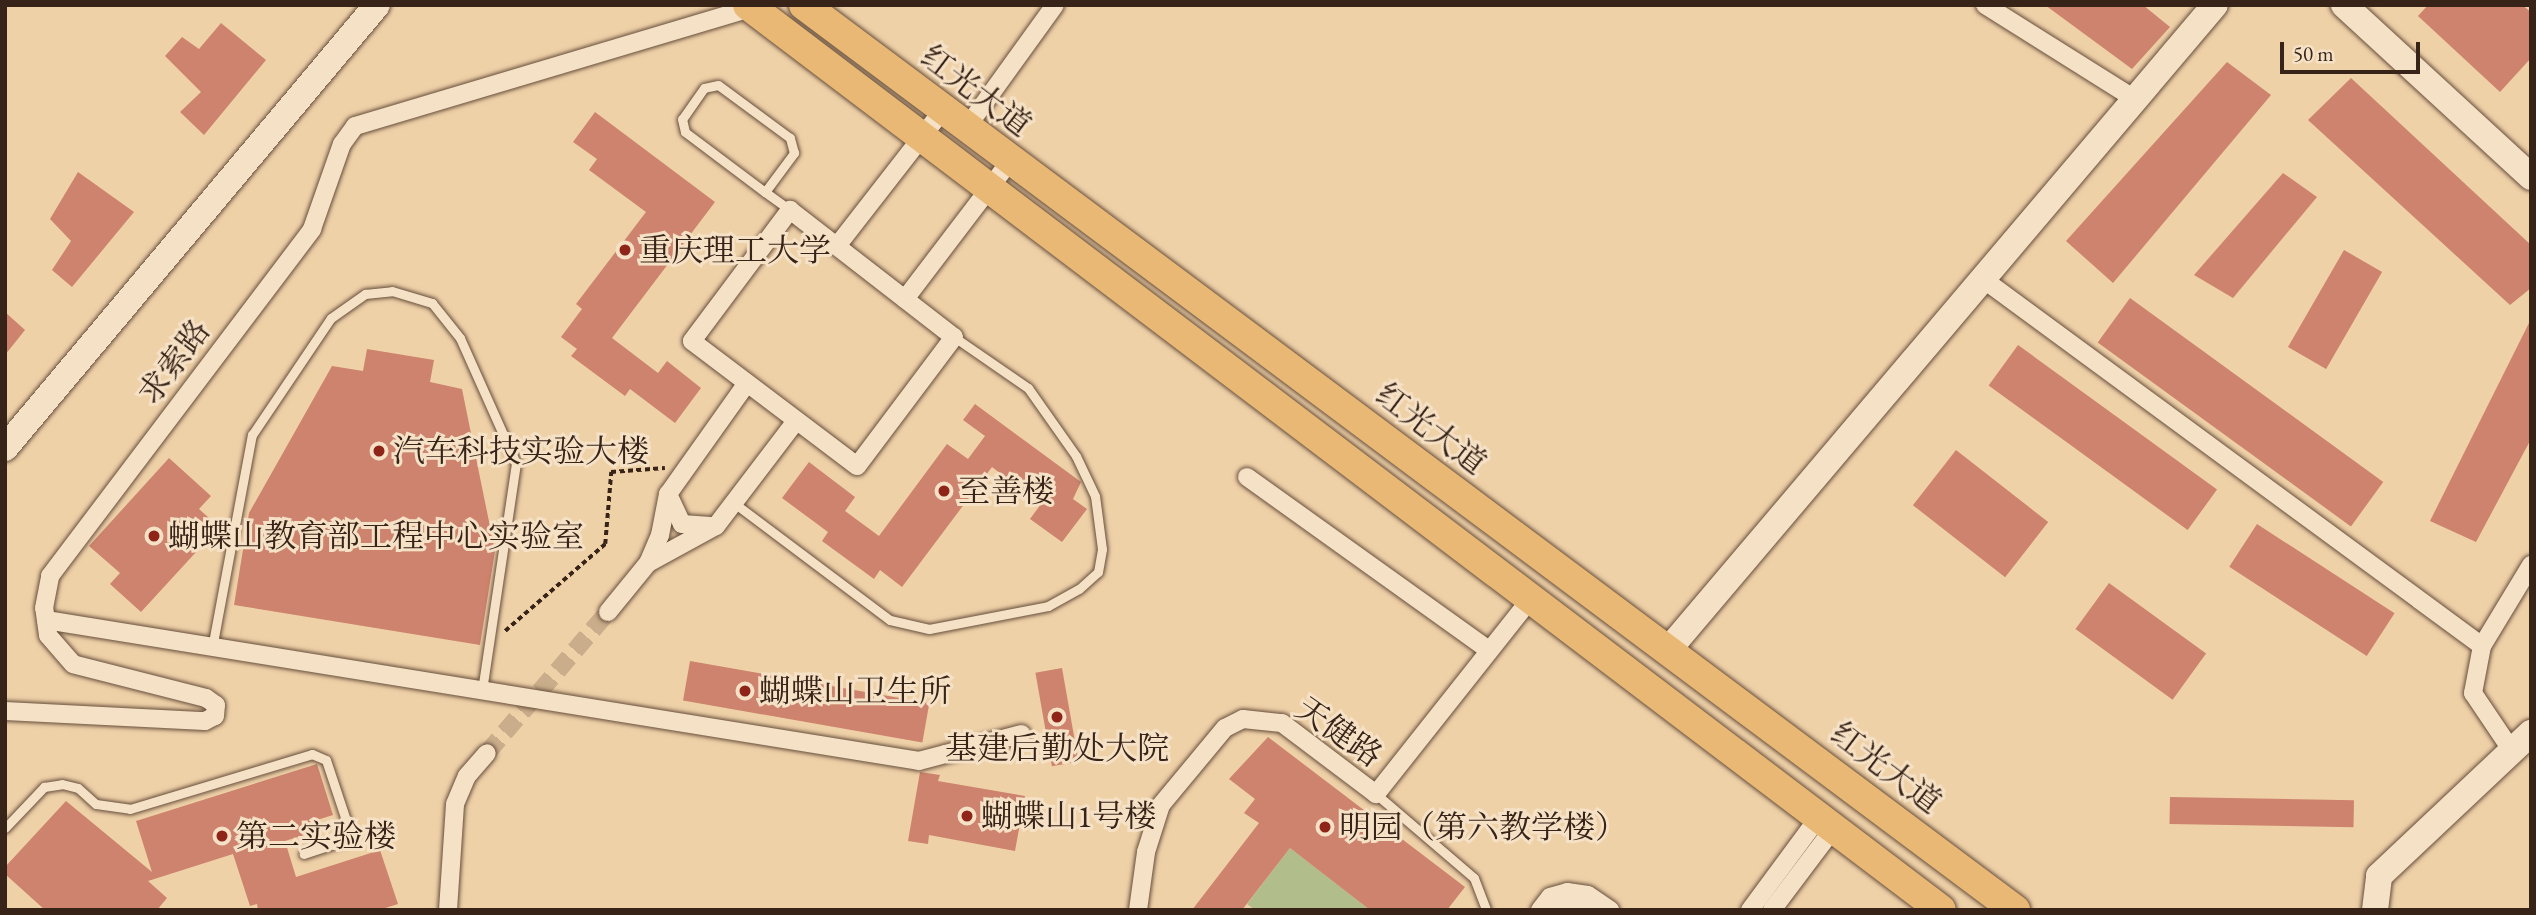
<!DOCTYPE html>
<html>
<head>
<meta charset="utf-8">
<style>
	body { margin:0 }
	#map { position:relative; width:2536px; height:915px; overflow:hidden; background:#efd1a8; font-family:"EB Garamond","Noto Serif SC",serif }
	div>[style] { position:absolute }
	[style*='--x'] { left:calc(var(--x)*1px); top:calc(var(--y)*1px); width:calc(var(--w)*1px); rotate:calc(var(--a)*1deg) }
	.green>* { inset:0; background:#b2bd8c }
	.building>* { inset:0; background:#cd836d; transform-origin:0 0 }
	.street-tunnel>* { height:18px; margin-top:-9px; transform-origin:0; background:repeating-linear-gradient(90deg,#caae8b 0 18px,transparent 0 27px) }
	.path>* { height:3.5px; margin-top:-1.75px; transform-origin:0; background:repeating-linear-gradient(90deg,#382318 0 5px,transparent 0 8.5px) }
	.roads { filter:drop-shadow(0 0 2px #664e3c) drop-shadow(0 0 2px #664e3c) }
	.lane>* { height:9px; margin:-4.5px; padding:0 4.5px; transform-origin:4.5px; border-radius:4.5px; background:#f5e1c6 }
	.street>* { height:18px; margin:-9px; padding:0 9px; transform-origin:9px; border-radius:9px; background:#f5e1c6 }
	.secondary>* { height:26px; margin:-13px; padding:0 13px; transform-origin:13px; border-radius:13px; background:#f5e1c6 }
	.primary>* { height:30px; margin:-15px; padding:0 15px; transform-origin:15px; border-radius:15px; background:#e8b874 }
	.dots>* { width:19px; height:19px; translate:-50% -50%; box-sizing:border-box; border:4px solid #f5e1c6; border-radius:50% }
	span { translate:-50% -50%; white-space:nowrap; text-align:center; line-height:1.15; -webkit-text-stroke:6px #f5e1c6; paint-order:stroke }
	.street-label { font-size:32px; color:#382318 }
	.poi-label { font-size:32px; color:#382318 }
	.left { translate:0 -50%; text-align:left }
	.frame { position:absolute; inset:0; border:7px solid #382318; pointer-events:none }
	.scale { position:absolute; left:2280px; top:42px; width:140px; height:32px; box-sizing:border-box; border:4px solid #382318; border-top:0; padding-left:9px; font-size:21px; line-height:24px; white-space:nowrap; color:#382318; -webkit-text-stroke:5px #f5e1c6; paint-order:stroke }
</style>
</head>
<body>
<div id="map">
	<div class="green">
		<div style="clip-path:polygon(1290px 848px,1370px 910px,1255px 910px,1247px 904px)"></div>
	</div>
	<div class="building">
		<div style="clip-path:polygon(2045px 5px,2143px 5px,2170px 27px,2132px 69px)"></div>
		<div style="clip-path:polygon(2428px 5px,2522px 5px,2531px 12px,2531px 58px,2500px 92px,2418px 16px)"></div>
		<div style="clip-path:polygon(221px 23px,266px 60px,204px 135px,180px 112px,201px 92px,165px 56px,182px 37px,199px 49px)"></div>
		<div style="clip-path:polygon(2227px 62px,2271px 95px,2113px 283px,2066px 241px)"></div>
		<div style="clip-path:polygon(2351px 78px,2531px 245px,2531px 288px,2510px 305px,2308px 120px)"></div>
		<div style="clip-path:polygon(595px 112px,715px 202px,612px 338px,658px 373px,667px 361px,701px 388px,675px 423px,630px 389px,625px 396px,571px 356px,577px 349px,561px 337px,582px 309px,576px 304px,646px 212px,589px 170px,597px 159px,573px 142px)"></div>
		<div style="clip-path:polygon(78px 172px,134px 212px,72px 287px,52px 270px,71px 241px,50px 219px)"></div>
		<div style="clip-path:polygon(2283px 173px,2317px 197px,2233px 298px,2194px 275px)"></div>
		<div style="left:2344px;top:250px;width:44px;height:112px;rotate:30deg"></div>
		<div style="left:2130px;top:298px;width:313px;height:55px;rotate:36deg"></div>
		<div style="clip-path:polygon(5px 312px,25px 330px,5px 355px)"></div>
		<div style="clip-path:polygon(2531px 319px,2531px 439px,2476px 542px,2430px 521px)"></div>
		<div style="left:2018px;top:345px;width:246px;height:50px;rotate:36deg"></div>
		<div style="clip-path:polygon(367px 349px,434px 360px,430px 382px,462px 389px,495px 551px,480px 645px,234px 605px,249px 513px,332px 366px,363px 371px)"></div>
		<div style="clip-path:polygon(975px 404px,1081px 482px,1073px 499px,1087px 509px,1062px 542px,1030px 519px,1041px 504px,992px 467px,902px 587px,880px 570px,874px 579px,822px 541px,828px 532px,782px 498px,809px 462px,855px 497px,845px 511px,879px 536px,947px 444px,968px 459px,985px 436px,963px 420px)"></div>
		<div style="left:1956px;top:450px;width:117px;height:70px;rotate:38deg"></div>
		<div style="clip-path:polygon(169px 458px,211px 496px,199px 509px,219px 527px,141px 612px,110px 584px,120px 573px,89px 546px)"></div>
		<div style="left:2257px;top:524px;width:164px;height:51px;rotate:33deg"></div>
		<div style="left:2109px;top:583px;width:120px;height:57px;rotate:36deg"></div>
		<div style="left:690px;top:661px;width:243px;height:40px;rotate:10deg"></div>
		<div style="left:1062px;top:668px;width:95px;height:27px;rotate:80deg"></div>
		<div style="clip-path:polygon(1268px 737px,1465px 887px,1447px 910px,1370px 910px,1290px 848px,1242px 910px,1192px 910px,1259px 823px,1244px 813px,1255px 799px,1229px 779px)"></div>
		<div style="clip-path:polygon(317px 764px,333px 815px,317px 820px,320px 830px,285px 841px,296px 877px,380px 850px,398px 904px,379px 910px,258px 910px,257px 904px,250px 906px,233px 854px,148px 881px,167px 898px,157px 910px,45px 910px,5px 874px,5px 867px,66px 801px,152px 872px,136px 821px)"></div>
		<div style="clip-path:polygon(920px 772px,940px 775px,938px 781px,1025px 796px,1015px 851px,929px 835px,928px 844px,908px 841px)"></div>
		<div style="left:2170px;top:797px;width:184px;height:27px;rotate:1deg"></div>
	</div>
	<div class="street-tunnel">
		<div style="--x:487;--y:753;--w:186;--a:-49.4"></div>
	</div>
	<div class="path">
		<div style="--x:505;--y:631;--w:133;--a:-41"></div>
		<div style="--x:605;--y:544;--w:72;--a:-85.2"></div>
		<div style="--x:611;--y:472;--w:54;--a:-4.2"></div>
	</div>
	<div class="roads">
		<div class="lane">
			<div style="--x:765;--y:192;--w:49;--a:-53.4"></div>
			<div style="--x:794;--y:153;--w:16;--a:-105"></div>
			<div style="--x:790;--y:138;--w:89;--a:-143.6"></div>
			<div style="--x:718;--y:85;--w:14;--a:168"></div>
			<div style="--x:704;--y:88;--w:38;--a:125"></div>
			<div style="--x:682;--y:119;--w:13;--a:77"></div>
			<div style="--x:685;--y:132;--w:100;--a:36.9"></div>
			<div style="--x:765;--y:192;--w:31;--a:36"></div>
			<div style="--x:734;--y:503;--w:195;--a:36.9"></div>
			<div style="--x:890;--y:620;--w:40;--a:13"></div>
			<div style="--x:929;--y:629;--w:121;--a:-10.9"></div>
			<div style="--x:1048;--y:606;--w:35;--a:-29"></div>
			<div style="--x:1079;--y:589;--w:25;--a:-42"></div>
			<div style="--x:1098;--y:572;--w:23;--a:-80"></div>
			<div style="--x:1102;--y:549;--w:53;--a:-97.5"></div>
			<div style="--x:1095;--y:496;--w:44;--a:-115.4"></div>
			<div style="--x:1076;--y:456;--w:83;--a:-125.2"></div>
			<div style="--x:1028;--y:388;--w:90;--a:-145.4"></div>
			<div style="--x:212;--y:648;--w:217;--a:-79.4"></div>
			<div style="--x:252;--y:435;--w:141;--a:-56"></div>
			<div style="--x:331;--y:318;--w:42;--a:-35.2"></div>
			<div style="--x:365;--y:294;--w:27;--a:-6"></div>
			<div style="--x:392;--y:291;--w:42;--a:16.7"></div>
			<div style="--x:432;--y:303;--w:45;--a:51.3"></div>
			<div style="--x:460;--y:338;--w:137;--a:65.9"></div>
			<div style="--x:516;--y:463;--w:231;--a:98.5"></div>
			<div style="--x:1376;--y:794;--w:129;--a:40.6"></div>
			<div style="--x:1474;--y:878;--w:34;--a:69"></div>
			<div style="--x:5;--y:828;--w:57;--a:-46.4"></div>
			<div style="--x:44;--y:787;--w:18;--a:-9"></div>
			<div style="--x:62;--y:784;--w:16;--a:14"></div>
			<div style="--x:78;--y:788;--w:24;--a:42"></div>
			<div style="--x:96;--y:804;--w:34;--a:8"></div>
			<div style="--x:130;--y:809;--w:190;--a:-16.8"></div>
			<div style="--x:312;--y:754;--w:15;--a:23"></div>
			<div style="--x:326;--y:760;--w:82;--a:71.6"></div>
			<div style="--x:352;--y:838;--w:51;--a:161.6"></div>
		</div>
		<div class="street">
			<div style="--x:1985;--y:5;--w:177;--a:32.1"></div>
			<div style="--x:967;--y:127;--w:150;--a:-54.2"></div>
			<div style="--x:790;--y:210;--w:207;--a:37.8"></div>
			<div style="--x:954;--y:337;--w:161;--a:126.9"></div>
			<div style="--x:857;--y:466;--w:207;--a:-142.9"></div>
			<div style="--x:692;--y:341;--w:164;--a:-53.2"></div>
			<div style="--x:837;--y:246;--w:172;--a:-52.1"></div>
			<div style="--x:1983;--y:279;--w:619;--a:36.33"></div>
			<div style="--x:2482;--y:646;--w:95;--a:-58.8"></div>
			<div style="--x:905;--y:299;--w:173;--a:-52.7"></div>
			<div style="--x:747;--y:383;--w:136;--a:125.4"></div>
			<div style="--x:668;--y:494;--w:42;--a:101"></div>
			<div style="--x:660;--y:535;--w:30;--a:113"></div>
			<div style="--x:648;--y:563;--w:77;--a:-28.6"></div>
			<div style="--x:716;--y:526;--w:132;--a:-52.7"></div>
			<div style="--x:1247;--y:477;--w:297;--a:35.6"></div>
			<div style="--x:668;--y:494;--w:33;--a:65"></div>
			<div style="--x:682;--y:524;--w:32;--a:4"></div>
			<div style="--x:608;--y:612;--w:63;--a:-50.8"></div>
			<div style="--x:46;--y:620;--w:884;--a:9.17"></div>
			<div style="--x:919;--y:761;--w:106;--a:-14.8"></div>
			<div style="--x:2482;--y:646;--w:48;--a:100.8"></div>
			<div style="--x:2473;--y:693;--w:70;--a:56.1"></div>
			<div style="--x:5;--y:711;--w:200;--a:2.9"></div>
			<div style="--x:205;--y:721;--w:11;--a:-27"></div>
			<div style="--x:215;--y:716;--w:11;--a:-85"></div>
			<div style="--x:216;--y:705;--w:12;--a:-145"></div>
			<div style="--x:206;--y:698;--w:137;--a:-165.7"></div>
			<div style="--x:73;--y:664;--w:38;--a:-131"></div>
			<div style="--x:48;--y:635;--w:27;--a:-98"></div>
			<div style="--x:44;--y:608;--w:33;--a:-79"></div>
			<div style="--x:50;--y:576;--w:435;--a:-52.9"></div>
			<div style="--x:312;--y:229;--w:90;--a:-70.6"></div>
			<div style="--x:342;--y:144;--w:22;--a:-54"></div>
			<div style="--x:355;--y:126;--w:414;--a:-16.6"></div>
			<div style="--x:448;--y:910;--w:106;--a:-86.2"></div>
			<div style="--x:455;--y:804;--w:30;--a:-67"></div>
			<div style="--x:467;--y:776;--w:30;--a:-49"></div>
			<div style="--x:1138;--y:910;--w:59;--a:-82.1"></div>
			<div style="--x:1146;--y:852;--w:49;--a:-72.3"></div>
			<div style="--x:1161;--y:805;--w:100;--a:-50.3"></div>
			<div style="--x:1225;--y:728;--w:20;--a:-27"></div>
			<div style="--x:1243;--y:719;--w:39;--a:6"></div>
			<div style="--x:1282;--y:723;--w:118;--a:37.1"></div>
			<div style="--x:1376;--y:794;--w:246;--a:-51.6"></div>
			<div style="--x:1540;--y:910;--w:16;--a:-52"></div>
			<div style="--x:1550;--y:897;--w:18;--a:-16"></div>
			<div style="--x:1567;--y:892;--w:21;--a:8"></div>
			<div style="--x:1588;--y:895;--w:27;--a:34"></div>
			<div style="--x:1550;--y:910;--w:13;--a:-23"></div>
			<div style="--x:1562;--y:905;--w:25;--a:12"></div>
			<div style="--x:1750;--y:910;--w:114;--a:-53.5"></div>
			<div style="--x:1772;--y:910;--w:101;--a:-53"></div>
		</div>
		<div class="secondary">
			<div style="--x:2344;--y:5;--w:254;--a:42.6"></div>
			<div style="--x:5;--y:448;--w:578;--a:-49.98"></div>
			<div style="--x:1669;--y:649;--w:844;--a:-49.71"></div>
			<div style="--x:2375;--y:910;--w:34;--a:-83"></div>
			<div style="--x:2379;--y:876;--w:209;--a:-43.3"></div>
		</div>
		<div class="primary">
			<div style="--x:748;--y:5;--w:1497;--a:37.18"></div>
			<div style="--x:804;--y:5;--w:1512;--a:36.77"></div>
		</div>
	</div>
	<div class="dots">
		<div style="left:625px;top:250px;background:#8f2418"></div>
		<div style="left:379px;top:451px;background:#8f2418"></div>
		<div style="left:944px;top:491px;background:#8f2418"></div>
		<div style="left:154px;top:536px;background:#8f2418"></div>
		<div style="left:745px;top:691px;background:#8f2418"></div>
		<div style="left:1057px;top:717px;background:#8f2418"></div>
		<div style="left:967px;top:816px;background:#8f2418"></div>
		<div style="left:1325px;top:827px;background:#8f2418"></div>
		<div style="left:222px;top:836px;background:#8f2418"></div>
	</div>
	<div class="street-label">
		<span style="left:976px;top:91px;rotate:37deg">红光大道</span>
		<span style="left:174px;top:362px;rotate:-53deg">求索路</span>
		<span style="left:1431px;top:429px;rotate:37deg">红光大道</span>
		<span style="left:1339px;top:732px;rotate:35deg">天健路</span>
		<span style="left:1886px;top:768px;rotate:37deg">红光大道</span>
	</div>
	<div class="poi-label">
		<span class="left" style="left:639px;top:250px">重庆理工大学</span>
		<span class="left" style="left:393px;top:451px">汽车科技实验大楼</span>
		<span class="left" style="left:958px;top:491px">至善楼</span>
		<span class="left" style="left:168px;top:536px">蝴蝶山教育部工程中心实验室</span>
		<span class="left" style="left:759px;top:691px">蝴蝶山卫生所</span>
		<span style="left:1057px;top:748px">基建后勤处大院</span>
		<span class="left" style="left:981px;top:816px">蝴蝶山1号楼</span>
		<span class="left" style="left:1339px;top:827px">明园（第六教学楼）</span>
		<span class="left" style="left:236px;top:836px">第二实验楼</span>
	</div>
	<div class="frame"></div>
	<div class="scale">50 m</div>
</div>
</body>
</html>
